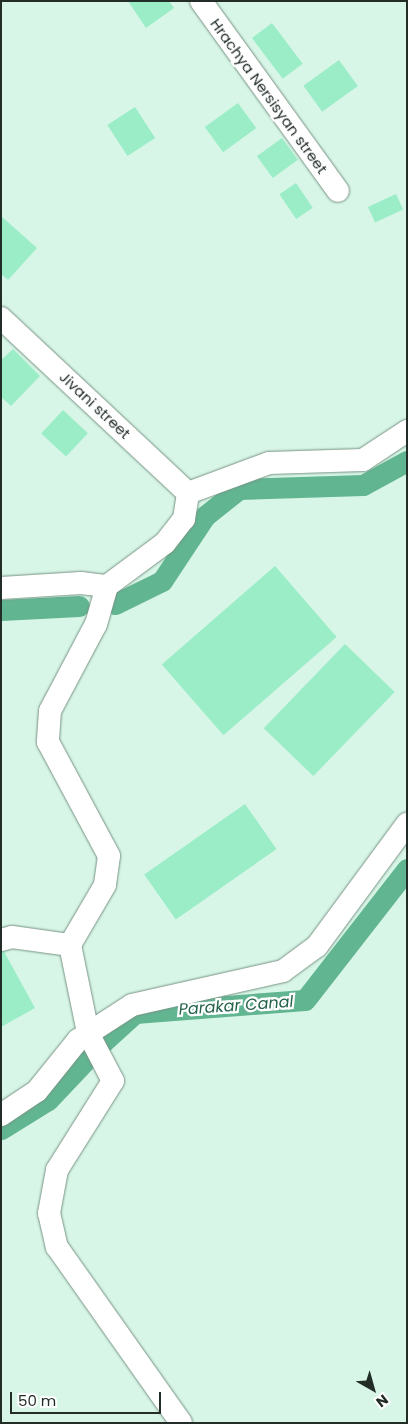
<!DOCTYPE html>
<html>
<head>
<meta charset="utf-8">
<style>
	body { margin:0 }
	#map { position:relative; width:408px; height:1424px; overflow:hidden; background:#d8f6e7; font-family:Poppins,sans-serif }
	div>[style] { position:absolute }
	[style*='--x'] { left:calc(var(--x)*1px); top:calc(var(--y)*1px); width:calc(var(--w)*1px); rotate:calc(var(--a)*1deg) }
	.canal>* { height:21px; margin:-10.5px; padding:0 10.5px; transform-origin:10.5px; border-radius:10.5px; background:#62b591 }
	.building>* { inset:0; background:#9aedc7; transform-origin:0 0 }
	.roads { filter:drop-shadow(0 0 1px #789385) drop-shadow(0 0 1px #789385) }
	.minor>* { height:22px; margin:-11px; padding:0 11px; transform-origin:11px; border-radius:11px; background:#fff }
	span { translate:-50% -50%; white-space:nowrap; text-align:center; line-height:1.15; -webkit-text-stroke:4.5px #fff; paint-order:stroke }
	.street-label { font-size:15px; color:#222d28 }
	.water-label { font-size:16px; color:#24624a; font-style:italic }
	.frame { position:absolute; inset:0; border:2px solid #222d28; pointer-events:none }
	.north { position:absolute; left:348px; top:1364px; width:50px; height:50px; -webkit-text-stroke:4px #fff; paint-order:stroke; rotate:142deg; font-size:14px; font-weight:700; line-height:20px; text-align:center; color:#222d28 }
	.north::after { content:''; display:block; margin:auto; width:18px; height:22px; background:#222d28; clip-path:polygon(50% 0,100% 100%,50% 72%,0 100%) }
	.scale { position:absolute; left:10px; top:1392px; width:151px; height:22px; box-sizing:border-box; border:2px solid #222d28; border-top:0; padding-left:6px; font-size:15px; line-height:18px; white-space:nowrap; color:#222d28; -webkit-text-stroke:4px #fff; paint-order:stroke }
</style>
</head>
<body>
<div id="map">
	<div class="canal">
		<div style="--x:115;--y:604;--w:52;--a:-26.1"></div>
		<div style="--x:162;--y:581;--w:78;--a:-56.5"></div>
		<div style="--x:205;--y:516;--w:43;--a:-38.5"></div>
		<div style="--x:239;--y:489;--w:124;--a:-1.8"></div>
		<div style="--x:363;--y:485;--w:50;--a:-28.6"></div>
		<div style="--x:1;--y:610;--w:78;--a:-2.9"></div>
		<div style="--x:102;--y:1043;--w:45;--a:-42.3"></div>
		<div style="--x:135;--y:1013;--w:170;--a:-4.4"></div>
		<div style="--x:305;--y:1000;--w:166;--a:-52.1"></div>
		<div style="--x:1;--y:1129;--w:55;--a:-31.7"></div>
		<div style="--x:48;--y:1100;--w:55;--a:-46.5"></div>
	</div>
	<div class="building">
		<div style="clip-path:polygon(128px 1px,169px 1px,174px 8px,146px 28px)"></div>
		<div style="left:272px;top:23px;width:51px;height:25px;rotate:53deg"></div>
		<div style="left:339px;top:60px;width:32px;height:44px;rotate:54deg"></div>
		<div style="left:238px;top:103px;width:31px;height:41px;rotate:54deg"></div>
		<div style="left:135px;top:107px;width:37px;height:33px;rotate:57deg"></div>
		<div style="left:282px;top:138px;width:27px;height:31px;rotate:54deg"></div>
		<div style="left:296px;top:183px;width:30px;height:20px;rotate:56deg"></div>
		<div style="left:396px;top:194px;width:17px;height:31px;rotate:65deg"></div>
		<div style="clip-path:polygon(1px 216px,37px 248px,8px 280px,1px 274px)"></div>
		<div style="clip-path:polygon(13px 349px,40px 376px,11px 406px,1px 397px,1px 360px)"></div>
		<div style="left:63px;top:410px;width:34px;height:32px;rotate:43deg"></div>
		<div style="left:275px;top:566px;width:94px;height:150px;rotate:49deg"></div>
		<div style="left:345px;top:644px;width:69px;height:117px;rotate:44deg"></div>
		<div style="left:245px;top:804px;width:55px;height:123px;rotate:55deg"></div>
		<div style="clip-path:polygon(1px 946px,35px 1008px,1px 1027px)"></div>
	</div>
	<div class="roads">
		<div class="minor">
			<div style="--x:201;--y:1;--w:234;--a:54.2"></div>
			<div style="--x:1;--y:318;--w:256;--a:43.1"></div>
			<div style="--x:188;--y:493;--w:86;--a:-20.3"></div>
			<div style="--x:269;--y:463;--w:94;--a:-1.8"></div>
			<div style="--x:363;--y:460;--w:53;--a:-33.4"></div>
			<div style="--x:107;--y:586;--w:40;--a:106"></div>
			<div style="--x:96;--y:624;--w:98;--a:117.9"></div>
			<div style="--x:50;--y:711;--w:31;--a:94"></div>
			<div style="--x:48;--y:742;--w:129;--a:61.8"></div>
			<div style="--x:109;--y:856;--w:29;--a:98"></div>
			<div style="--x:105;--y:885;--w:69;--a:120.3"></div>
			<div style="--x:70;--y:945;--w:90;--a:78.4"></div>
			<div style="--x:88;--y:1033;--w:54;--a:62.5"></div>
			<div style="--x:113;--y:1081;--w:105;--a:122.2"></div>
			<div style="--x:57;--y:1170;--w:44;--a:100.5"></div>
			<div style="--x:49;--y:1213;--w:35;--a:77"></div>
			<div style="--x:57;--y:1247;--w:215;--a:54.8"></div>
			<div style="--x:1;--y:588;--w:80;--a:-3.6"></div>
			<div style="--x:81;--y:583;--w:26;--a:7"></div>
			<div style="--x:107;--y:586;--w:72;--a:-36.6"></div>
			<div style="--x:165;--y:543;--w:31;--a:-52"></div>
			<div style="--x:184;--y:519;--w:26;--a:-81"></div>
			<div style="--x:1;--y:940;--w:11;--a:-15"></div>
			<div style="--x:12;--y:937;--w:59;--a:7.9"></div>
			<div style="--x:1;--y:1115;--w:43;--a:-33.7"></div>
			<div style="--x:37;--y:1091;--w:65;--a:-51.2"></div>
			<div style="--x:78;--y:1040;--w:64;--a:-32.9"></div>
			<div style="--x:132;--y:1005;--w:155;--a:-12.7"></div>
			<div style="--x:283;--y:971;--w:42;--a:-36.3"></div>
			<div style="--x:317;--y:946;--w:152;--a:-53.6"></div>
		</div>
	</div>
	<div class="street-label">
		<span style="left:269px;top:96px;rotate:54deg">Hrachya Nersisyan street</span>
		<span style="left:95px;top:405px;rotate:43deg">Jivani street</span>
	</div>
	<div class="water-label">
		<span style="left:236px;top:1006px;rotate:-4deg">Parakar Canal</span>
	</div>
	<div class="frame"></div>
	<div class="north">N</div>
	<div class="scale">50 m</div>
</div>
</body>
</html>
